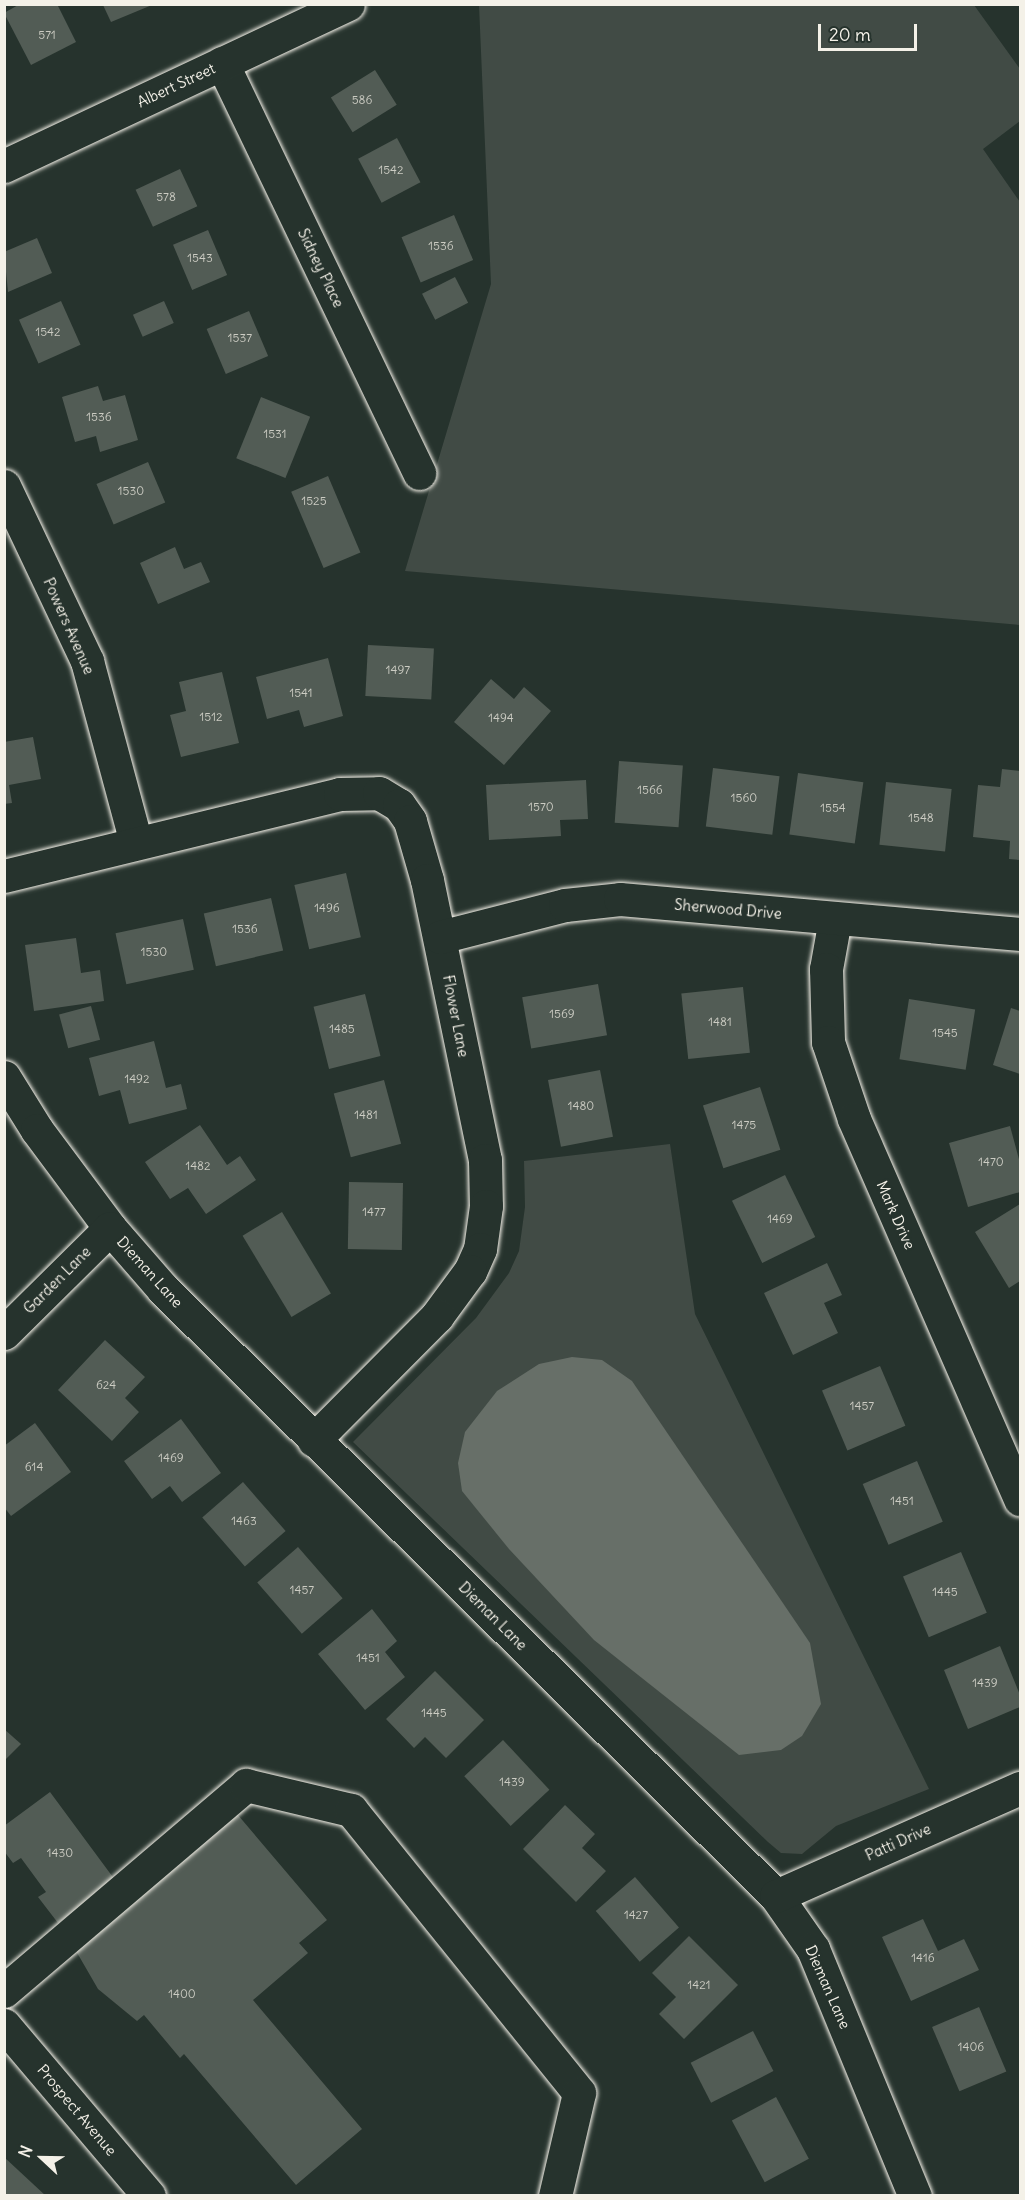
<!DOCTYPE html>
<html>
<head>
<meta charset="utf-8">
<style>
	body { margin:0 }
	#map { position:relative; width:1025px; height:2200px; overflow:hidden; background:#26332d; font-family:Delius,sans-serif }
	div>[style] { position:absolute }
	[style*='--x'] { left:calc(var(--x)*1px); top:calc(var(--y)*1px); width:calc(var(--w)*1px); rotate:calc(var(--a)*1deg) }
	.green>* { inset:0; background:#414b45 }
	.water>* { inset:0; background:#676f68 }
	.building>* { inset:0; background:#525c55; transform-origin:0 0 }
	.roads { filter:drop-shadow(0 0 2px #f4f1e8) drop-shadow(0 0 2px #f4f1e8) }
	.minor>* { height:33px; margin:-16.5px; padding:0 16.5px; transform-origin:16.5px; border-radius:16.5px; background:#26332d }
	span { translate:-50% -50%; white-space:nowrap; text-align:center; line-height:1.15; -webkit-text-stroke:5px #26332d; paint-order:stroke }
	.number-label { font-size:12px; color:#ccccc3 }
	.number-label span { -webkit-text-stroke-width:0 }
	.street-label { font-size:15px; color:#f4f1e8 }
	.frame { position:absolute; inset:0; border:6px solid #f4f1e8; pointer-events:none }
	.north { position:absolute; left:12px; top:2128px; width:60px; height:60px; -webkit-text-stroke:4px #26332d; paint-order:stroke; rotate:292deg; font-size:16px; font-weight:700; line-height:24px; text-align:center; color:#f4f1e8 }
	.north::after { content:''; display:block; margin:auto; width:21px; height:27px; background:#f4f1e8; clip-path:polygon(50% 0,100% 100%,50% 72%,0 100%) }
	.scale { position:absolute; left:818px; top:24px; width:99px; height:27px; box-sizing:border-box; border:3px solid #f4f1e8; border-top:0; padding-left:8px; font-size:18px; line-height:21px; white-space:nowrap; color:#f4f1e8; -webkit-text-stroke:4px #26332d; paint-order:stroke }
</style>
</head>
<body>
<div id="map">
	<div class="green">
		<div style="clip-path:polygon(479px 5px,974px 5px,1020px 69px,1020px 121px,983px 149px,1020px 202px,1020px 625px,405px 571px,491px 284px)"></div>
		<div style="clip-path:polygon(670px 1144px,695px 1314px,929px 1789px,836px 1826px,802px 1854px,781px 1853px,768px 1842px,353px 1442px,476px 1318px,509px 1273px,519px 1251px,525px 1207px,524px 1161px)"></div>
	</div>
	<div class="water">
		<div style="clip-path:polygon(572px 1357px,602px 1360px,632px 1381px,810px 1643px,821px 1704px,802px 1736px,781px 1750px,739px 1755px,594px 1640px,509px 1549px,462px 1491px,458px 1463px,465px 1432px,497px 1391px,539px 1364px)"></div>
	</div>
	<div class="building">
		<div style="clip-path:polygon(20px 4px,57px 4px,76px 42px,31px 65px,4px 13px)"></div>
		<div style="clip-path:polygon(103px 5px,152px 5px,111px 22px)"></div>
		<div style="left:375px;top:70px;width:41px;height:52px;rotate:58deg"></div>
		<div style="left:397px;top:138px;width:50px;height:44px;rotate:62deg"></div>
		<div style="left:180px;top:169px;width:41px;height:49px;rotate:65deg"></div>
		<div style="left:454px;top:215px;width:49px;height:57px;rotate:67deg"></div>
		<div style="left:208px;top:230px;width:49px;height:38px;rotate:67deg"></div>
		<div style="clip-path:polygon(37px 238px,52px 273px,8px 292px,4px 252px)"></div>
		<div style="left:455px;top:277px;width:29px;height:37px;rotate:63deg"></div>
		<div style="left:61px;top:301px;width:48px;height:46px;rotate:66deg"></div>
		<div style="left:164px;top:301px;width:24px;height:34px;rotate:66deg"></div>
		<div style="left:249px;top:311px;width:49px;height:46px;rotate:67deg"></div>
		<div style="clip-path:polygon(98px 386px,103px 401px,125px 395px,138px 440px,100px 452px,96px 436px,75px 442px,62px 397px)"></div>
		<div style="left:261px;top:397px;width:53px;height:66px;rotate:22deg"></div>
		<div style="left:148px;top:462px;width:44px;height:56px;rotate:67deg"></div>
		<div style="left:328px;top:476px;width:83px;height:40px;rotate:67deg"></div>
		<div style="clip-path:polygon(175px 547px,184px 569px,201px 562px,210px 582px,158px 604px,140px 563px)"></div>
		<div style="left:368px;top:645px;width:66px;height:51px;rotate:3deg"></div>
		<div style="clip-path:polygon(328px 658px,343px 716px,304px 727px,299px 710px,267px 719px,256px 677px)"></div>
		<div style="clip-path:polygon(222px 672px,239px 743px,181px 757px,170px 715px,186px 711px,179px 682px)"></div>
		<div style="clip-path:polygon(491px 679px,514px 699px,524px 687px,551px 711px,504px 765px,454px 722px)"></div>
		<div style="clip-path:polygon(33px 737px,41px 779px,9px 785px,12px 803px,4px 804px,4px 742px)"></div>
		<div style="left:619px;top:761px;width:64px;height:62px;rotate:4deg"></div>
		<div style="left:713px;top:768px;width:67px;height:59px;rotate:7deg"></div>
		<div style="clip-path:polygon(1002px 769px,1020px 771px,1020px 860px,1009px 859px,1010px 841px,973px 837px,978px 785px,1000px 787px)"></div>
		<div style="left:798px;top:773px;width:66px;height:62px;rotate:8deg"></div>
		<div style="clip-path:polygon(586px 780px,588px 819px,560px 820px,561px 836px,489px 840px,486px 785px)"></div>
		<div style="left:886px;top:782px;width:66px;height:63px;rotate:6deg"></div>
		<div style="left:346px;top:873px;width:66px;height:53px;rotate:77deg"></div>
		<div style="left:271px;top:898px;width:54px;height:69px;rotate:77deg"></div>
		<div style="left:183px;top:919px;width:52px;height:69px;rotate:78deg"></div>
		<div style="clip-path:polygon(76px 938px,81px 973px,100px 970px,104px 1001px,34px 1011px,25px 945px)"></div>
		<div style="left:598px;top:984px;width:52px;height:77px;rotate:80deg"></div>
		<div style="left:743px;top:987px;width:66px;height:62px;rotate:84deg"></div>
		<div style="left:365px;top:994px;width:64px;height:53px;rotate:76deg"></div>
		<div style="left:909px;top:999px;width:67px;height:61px;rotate:9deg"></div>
		<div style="left:91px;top:1006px;width:35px;height:33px;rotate:75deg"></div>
		<div style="clip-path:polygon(1011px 1008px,1020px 1011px,1020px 1074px,993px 1065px)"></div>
		<div style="clip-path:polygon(154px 1041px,166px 1088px,181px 1084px,187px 1109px,129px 1124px,120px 1090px,99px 1096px,89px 1058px)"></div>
		<div style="left:600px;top:1070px;width:68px;height:53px;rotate:79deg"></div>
		<div style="left:384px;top:1080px;width:66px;height:52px;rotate:75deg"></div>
		<div style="left:760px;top:1087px;width:66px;height:60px;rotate:72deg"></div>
		<div style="clip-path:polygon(200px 1125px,227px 1165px,240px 1156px,256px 1180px,206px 1214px,188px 1188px,170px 1199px,145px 1162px)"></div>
		<div style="clip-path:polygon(1010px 1126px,1020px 1163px,1020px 1192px,968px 1207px,949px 1143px)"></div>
		<div style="left:785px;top:1175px;width:69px;height:59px;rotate:64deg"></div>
		<div style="left:349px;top:1182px;width:54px;height:67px;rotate:1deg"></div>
		<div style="clip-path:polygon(1020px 1204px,1020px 1281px,1009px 1288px,975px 1232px)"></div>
		<div style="left:282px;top:1212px;width:95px;height:46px;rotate:59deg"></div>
		<div style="clip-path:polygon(827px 1263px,842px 1295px,824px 1303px,838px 1333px,793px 1355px,764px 1293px)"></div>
		<div style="clip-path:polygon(105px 1340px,145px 1377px,125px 1398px,139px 1412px,112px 1441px,58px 1390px)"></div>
		<div style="left:880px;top:1366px;width:65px;height:63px;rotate:67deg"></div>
		<div style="clip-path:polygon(181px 1419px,221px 1473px,182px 1502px,170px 1486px,152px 1499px,124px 1461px)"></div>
		<div style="clip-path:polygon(35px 1423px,71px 1472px,11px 1516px,4px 1507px,4px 1446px)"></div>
		<div style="left:917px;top:1461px;width:66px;height:59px;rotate:67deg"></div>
		<div style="left:243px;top:1482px;width:65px;height:54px;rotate:49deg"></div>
		<div style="left:298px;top:1547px;width:68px;height:54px;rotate:49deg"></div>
		<div style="left:961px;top:1552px;width:66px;height:63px;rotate:67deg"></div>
		<div style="clip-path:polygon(372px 1609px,397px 1641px,385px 1652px,405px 1677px,365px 1710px,318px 1654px)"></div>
		<div style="clip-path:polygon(1000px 1646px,1020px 1695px,1020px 1707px,968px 1729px,944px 1670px)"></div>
		<div style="clip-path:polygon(435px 1671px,484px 1720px,446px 1758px,425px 1737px,414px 1748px,386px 1719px)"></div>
		<div style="clip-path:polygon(4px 1729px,21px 1744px,4px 1761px)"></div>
		<div style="left:503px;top:1740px;width:68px;height:53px;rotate:47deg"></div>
		<div style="clip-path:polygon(50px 1792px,115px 1880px,58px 1923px,38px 1897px,46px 1892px,21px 1858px,13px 1863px,4px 1851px,4px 1826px)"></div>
		<div style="clip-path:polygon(565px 1805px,595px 1834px,582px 1848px,606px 1871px,576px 1902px,523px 1849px)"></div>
		<div style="clip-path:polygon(232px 1808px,327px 1920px,299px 1943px,308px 1953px,253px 2000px,362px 2129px,296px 2185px,184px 2054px,180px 2058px,144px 2015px,137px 2021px,98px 1989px,72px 1944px)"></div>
		<div style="left:635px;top:1877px;width:67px;height:52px;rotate:49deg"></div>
		<div style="clip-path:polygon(923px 1919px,938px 1951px,964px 1939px,979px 1970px,911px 2001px,882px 1937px)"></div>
		<div style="clip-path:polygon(689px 1936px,738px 1985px,684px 2039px,659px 2014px,676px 1997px,652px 1973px)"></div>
		<div style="left:979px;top:2007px;width:70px;height:51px;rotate:67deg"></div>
		<div style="left:753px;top:2031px;width:45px;height:70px;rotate:63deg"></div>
		<div style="left:776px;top:2097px;width:70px;height:50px;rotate:62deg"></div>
		<div style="clip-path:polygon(4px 2157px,46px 2196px,4px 2196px)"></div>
	</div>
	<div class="roads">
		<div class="minor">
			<div style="--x:222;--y:63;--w:455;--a:64.3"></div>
			<div style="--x:4;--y:166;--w:380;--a:-25.2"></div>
			<div style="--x:4;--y:486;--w:194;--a:64.6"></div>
			<div style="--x:87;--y:661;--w:188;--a:74.9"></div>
			<div style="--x:4;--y:876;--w:346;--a:-13.7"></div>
			<div style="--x:340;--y:794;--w:39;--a:-1"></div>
			<div style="--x:379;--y:793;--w:23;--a:31"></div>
			<div style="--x:399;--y:805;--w:19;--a:55"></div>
			<div style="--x:410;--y:821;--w:61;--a:73.9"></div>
			<div style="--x:427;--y:880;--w:286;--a:78.3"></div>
			<div style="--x:485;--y:1160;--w:46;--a:88.8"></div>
			<div style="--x:486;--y:1206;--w:43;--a:97.9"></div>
			<div style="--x:480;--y:1249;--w:24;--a:114"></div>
			<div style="--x:470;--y:1271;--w:56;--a:126.3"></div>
			<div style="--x:437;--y:1316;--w:175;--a:134.8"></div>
			<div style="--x:835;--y:919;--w:51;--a:100.2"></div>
			<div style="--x:826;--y:969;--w:73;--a:88.4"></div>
			<div style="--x:828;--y:1042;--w:81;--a:71.3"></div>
			<div style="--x:854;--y:1119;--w:415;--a:66.4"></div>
			<div style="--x:440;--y:937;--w:129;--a:-14.4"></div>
			<div style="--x:565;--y:905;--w:55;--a:-6.2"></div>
			<div style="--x:620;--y:899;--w:402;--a:5"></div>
			<div style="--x:4;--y:1077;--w:62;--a:58.1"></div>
			<div style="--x:37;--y:1130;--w:122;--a:53.3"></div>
			<div style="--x:110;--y:1228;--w:81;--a:49"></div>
			<div style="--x:163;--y:1289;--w:863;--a:44.72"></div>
			<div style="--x:776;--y:1896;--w:65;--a:55.1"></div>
			<div style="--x:813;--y:1949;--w:267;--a:67.6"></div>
			<div style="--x:4;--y:1333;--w:149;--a:-44.7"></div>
			<div style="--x:776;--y:1896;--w:267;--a:-23.9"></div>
			<div style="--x:4;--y:1991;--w:318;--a:-40.4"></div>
			<div style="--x:246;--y:1785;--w:108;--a:13.4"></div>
			<div style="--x:351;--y:1810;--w:363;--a:51.1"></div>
			<div style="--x:579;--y:2093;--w:106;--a:103.1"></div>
			<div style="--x:4;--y:2025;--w:224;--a:49.7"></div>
		</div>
	</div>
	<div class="number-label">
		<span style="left:47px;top:35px">571</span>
		<span style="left:362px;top:100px">586</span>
		<span style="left:391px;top:170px">1542</span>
		<span style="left:166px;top:197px">578</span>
		<span style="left:441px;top:246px">1536</span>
		<span style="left:200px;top:258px">1543</span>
		<span style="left:48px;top:332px">1542</span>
		<span style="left:240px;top:338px">1537</span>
		<span style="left:99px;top:417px">1536</span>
		<span style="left:275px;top:434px">1531</span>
		<span style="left:131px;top:491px">1530</span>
		<span style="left:314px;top:501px">1525</span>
		<span style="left:398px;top:670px">1497</span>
		<span style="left:301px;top:693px">1541</span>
		<span style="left:211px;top:717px">1512</span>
		<span style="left:501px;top:718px">1494</span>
		<span style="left:650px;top:790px">1566</span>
		<span style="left:744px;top:798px">1560</span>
		<span style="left:541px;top:807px">1570</span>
		<span style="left:833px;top:808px">1554</span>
		<span style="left:921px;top:818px">1548</span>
		<span style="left:327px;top:908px">1496</span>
		<span style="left:245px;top:929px">1536</span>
		<span style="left:154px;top:952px">1530</span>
		<span style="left:562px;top:1014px">1569</span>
		<span style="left:720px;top:1022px">1481</span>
		<span style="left:342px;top:1029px">1485</span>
		<span style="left:945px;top:1033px">1545</span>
		<span style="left:137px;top:1079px">1492</span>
		<span style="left:581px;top:1106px">1480</span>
		<span style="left:366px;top:1115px">1481</span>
		<span style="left:744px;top:1125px">1475</span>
		<span style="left:991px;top:1162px">1470</span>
		<span style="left:198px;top:1166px">1482</span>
		<span style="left:374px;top:1212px">1477</span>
		<span style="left:780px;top:1219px">1469</span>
		<span style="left:106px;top:1385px">624</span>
		<span style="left:862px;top:1406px">1457</span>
		<span style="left:171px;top:1458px">1469</span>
		<span style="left:34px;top:1467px">614</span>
		<span style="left:902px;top:1501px">1451</span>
		<span style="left:244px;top:1521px">1463</span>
		<span style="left:302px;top:1590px">1457</span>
		<span style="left:945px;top:1592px">1445</span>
		<span style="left:368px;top:1658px">1451</span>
		<span style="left:985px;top:1683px">1439</span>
		<span style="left:434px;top:1713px">1445</span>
		<span style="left:512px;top:1782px">1439</span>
		<span style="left:60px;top:1853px">1430</span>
		<span style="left:636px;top:1915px">1427</span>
		<span style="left:923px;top:1958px">1416</span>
		<span style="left:699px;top:1985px">1421</span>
		<span style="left:182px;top:1994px">1400</span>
		<span style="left:971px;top:2047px">1406</span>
	</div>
	<div class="street-label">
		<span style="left:176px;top:85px;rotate:-25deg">Albert Street</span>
		<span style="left:321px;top:268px;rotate:64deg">Sidney Place</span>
		<span style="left:69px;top:626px;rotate:66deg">Powers Avenue</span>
		<span style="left:728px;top:909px;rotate:5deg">Sherwood Drive</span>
		<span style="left:456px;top:1016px;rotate:79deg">Flower Lane</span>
		<span style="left:896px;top:1215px;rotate:66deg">Mark Drive</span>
		<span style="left:150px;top:1272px;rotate:48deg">Dieman Lane</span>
		<span style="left:57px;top:1280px;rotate:-45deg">Garden Lane</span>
		<span style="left:493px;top:1616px;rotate:45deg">Dieman Lane</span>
		<span style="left:898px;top:1842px;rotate:-24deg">Patti Drive</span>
		<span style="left:828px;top:1987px;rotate:66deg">Dieman Lane</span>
		<span style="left:77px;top:2110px;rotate:50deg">Prospect Avenue</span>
	</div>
	<div class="frame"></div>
	<div class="north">N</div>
	<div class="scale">20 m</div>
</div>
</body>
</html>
